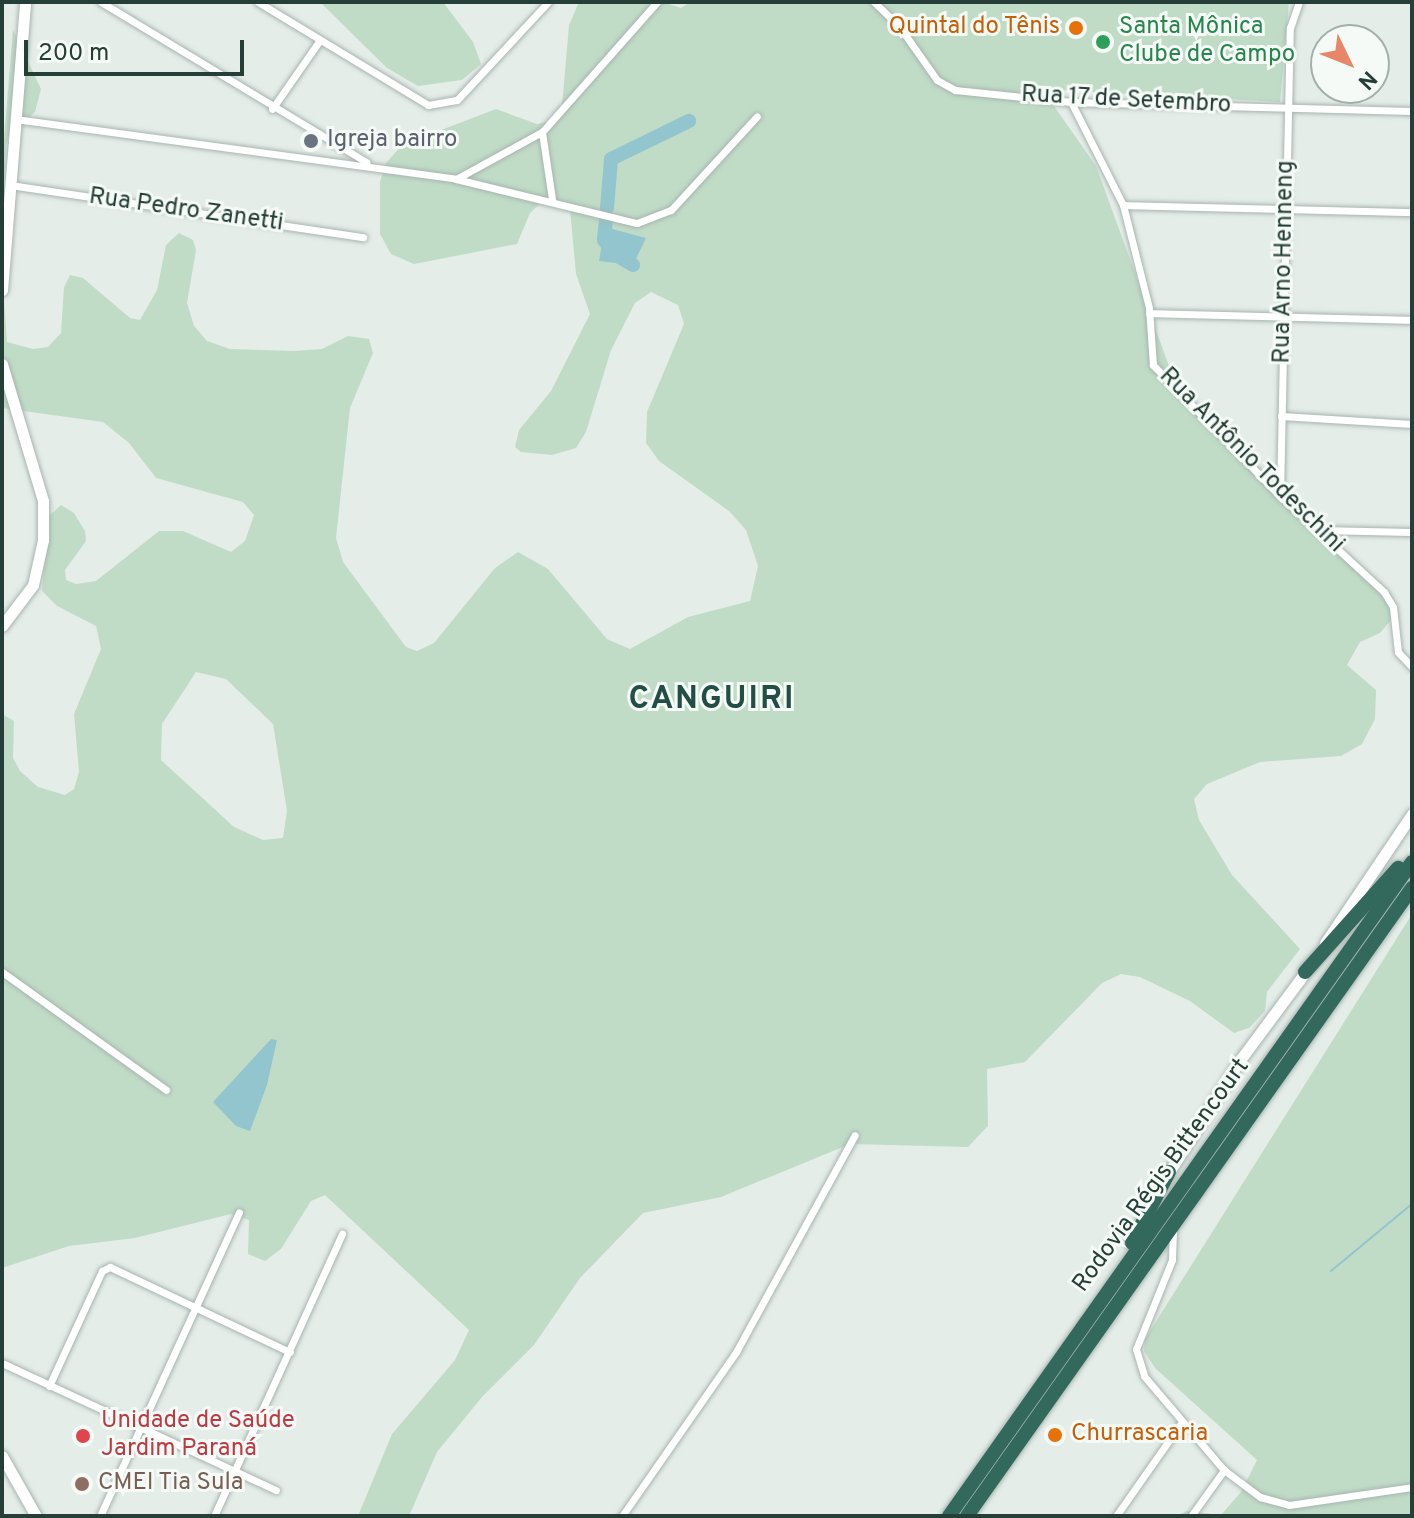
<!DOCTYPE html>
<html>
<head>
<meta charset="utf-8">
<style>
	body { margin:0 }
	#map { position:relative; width:1414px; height:1518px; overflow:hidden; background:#e5ede9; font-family:Overpass,sans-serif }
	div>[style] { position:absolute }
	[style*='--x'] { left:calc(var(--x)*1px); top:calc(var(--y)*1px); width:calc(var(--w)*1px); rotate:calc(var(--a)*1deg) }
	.green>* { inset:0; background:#c0dcc7 }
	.water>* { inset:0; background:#92c5cd }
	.stream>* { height:2px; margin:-1px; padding:0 1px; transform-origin:1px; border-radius:1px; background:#92c5cd }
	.river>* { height:14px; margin:-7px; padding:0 7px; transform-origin:7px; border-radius:7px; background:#92c5cd }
	.roads { filter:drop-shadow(0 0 2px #a8b5b0) drop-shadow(0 0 2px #a8b5b0) }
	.street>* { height:7px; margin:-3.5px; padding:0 3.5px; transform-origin:3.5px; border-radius:3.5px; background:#fff }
	.secondary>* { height:11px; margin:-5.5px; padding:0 5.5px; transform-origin:5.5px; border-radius:5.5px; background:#fff }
	.highway>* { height:14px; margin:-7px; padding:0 7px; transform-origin:7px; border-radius:7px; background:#33685c }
	.dots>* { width:22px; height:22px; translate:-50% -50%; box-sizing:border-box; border:4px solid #f5faf7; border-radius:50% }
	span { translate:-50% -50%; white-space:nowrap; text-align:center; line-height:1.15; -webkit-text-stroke:6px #f5faf7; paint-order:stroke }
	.food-label { font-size:24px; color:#c56008 }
	.right { translate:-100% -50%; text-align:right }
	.left { translate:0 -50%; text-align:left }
	.leisure-label { font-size:24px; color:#27864d }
	.street-label { font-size:24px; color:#253e37 }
	.worship-label { font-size:24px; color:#5b616d }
	.health-label { font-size:24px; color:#be3a42 }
	.education-label { font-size:24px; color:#785e54 }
	.district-label { font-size:32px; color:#224e43; font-weight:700; letter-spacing:2px }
	.frame { position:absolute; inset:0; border:4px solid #253e37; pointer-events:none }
	.north { position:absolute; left:1310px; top:24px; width:80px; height:80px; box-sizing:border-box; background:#f5faf7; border:2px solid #a2afaa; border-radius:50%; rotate:133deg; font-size:22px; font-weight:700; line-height:32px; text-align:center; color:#253e37 }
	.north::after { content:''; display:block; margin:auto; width:28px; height:36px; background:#e78669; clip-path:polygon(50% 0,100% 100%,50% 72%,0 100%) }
	.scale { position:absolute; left:24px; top:40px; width:220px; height:36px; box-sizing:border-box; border:4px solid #253e37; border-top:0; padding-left:10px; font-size:24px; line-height:28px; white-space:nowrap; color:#253e37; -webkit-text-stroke:6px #f5faf7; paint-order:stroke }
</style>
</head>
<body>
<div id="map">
	<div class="green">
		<div style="clip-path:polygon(320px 2px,443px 2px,473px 42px,481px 64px,462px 80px,418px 86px,387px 68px)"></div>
		<div style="clip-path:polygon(evenodd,579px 2px,663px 2px,681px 8px,690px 2px,1289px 2px,1280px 102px,1019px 88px,1054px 106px,1096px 166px,1177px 388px,1380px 586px,1392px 606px,1391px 620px,1380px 633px,1360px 642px,1347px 665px,1376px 690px,1375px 719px,1362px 744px,1341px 756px,1260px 762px,1207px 784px,1194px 799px,1199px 820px,1232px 875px,1300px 949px,1267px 992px,1265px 1011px,1249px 1028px,1234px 1033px,1190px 1001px,1140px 977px,1121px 974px,1102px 983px,1025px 1062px,987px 1069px,988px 1126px,968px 1147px,850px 1144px,721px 1197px,643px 1213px,580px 1278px,534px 1345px,482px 1397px,437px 1452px,409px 1516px,358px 1516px,392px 1434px,455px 1360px,469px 1330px,325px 1195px,311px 1201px,281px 1249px,265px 1261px,248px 1254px,249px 1220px,231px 1214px,135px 1238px,69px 1246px,2px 1268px,2px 714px,14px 721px,13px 758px,20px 771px,38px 787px,65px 795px,74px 789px,79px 772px,74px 714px,101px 649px,96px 626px,57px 606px,42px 591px,49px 516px,61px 505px,74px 513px,85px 531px,86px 541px,65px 570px,66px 580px,76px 584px,96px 581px,159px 531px,183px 531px,231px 552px,245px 541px,254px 515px,243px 502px,156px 478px,129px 443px,103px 422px,2px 408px,2px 269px,7px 342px,33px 349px,48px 347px,61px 333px,64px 287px,70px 275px,83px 278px,130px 318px,140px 320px,157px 290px,166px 245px,179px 233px,193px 240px,196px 250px,187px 303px,194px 326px,207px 341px,230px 349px,294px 351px,322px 349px,348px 336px,369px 339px,373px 353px,350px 408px,336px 538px,343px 562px,406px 647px,417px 651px,434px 643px,495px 568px,518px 552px,548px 569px,607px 639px,630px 649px,688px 617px,750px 601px,758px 566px,746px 530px,729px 511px,659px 461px,646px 443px,647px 412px,684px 324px,678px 305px,651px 292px,635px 303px,611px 350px,586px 432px,576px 448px,552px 455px,521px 452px,515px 447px,519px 430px,551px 391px,590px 314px,576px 274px,570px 209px,561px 201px,544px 200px,530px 213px,517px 244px,414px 264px,391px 254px,380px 234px,380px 182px,386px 163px,402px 145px,496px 109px,537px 124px,547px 122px,562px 106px,569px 25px,579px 2px,196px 672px,226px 679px,273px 724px,287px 811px,283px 838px,263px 840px,234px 827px,161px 760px,162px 724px,196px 672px)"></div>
		<div style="clip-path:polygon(13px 30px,41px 89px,35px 112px,10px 133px,6px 145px,2px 229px,2px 163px)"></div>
		<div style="clip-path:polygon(1412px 914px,1412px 1516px,1176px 1516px,1187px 1511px,1221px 1515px,1241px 1492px,1257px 1460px,1155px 1368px,1144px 1351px,1145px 1339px)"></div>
	</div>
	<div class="water">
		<div style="clip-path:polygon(605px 227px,646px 238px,633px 265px,599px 261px)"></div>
		<div style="clip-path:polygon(271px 1039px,277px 1040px,267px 1085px,250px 1131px,236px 1126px,213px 1102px)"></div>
	</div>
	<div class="stream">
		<div style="--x:1331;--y:1271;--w:105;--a:-39.6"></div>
	</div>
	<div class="river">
		<div style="--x:607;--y:208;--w:49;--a:-85.3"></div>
		<div style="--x:611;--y:159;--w:87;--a:-26"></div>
		<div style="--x:606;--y:220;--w:20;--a:96"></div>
		<div style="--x:604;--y:240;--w:17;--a:54"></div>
		<div style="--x:614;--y:254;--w:22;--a:30"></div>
	</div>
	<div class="roads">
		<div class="street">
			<div style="--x:101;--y:2;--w:310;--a:31.1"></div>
			<div style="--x:258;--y:2;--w:199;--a:31.2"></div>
			<div style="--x:428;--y:105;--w:29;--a:-10"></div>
			<div style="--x:457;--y:100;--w:134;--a:-47.1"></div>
			<div style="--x:874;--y:2;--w:35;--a:44"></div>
			<div style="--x:899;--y:26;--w:66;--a:54.9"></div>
			<div style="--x:937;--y:80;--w:21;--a:29"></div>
			<div style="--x:955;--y:90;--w:117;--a:5.9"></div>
			<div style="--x:1071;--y:102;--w:341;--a:1.5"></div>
			<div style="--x:1071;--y:102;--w:115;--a:63.2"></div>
			<div style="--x:1123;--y:205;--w:106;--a:75.8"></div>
			<div style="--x:1149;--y:308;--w:57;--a:86"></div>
			<div style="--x:1153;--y:365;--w:182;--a:45.9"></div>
			<div style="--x:1280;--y:496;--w:142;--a:42.7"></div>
			<div style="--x:1384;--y:592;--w:17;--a:59"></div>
			<div style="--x:1393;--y:607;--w:45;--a:83.7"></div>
			<div style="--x:1398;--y:652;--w:21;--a:47"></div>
			<div style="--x:272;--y:109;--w:84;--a:-55.2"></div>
			<div style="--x:15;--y:119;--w:445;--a:7.7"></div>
			<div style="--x:456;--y:179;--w:186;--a:13.7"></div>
			<div style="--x:637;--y:223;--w:36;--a:-21"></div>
			<div style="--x:671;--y:210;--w:127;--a:-47.5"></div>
			<div style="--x:456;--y:179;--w:98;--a:-28.7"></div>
			<div style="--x:10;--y:185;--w:357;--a:8.4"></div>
			<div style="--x:552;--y:199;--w:68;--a:-98.5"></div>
			<div style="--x:542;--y:132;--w:174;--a:-48.5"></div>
			<div style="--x:1123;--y:205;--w:289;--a:1.4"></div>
			<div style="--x:1149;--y:313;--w:263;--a:1.5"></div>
			<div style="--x:1281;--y:416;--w:131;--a:3.5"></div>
			<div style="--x:1280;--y:496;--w:468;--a:-88.8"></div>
			<div style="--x:1290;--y:28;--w:28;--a:-71"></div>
			<div style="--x:1319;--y:530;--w:93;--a:1.2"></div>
			<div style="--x:2;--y:972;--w:202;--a:35.7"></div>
			<div style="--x:1173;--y:1230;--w:30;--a:92"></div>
			<div style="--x:1172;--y:1260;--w:96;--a:112"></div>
			<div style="--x:1136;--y:1349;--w:28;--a:73"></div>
			<div style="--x:1144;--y:1376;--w:123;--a:49.6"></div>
			<div style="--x:1224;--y:1470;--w:45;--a:36.9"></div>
			<div style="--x:1260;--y:1497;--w:30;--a:15"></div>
			<div style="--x:1289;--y:1505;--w:124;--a:-8.3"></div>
			<div style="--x:2;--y:1363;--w:302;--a:24.9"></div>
			<div style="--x:49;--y:1386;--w:127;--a:-65.3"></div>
			<div style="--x:102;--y:1271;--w:9;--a:-27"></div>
			<div style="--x:110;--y:1267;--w:199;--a:25.3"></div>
			<div style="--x:100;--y:1516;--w:334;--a:-65.4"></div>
			<div style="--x:214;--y:1516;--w:310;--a:-65.6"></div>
			<div style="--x:622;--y:1516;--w:200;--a:-55.2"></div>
			<div style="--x:736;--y:1352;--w:247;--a:-61.3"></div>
			<div style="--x:1116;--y:1516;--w:113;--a:-55"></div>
			<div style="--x:1191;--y:1516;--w:57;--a:-54.3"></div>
		</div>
		<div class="secondary">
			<div style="--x:2;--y:290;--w:289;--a:-85.4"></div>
			<div style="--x:2;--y:364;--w:143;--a:73.3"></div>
			<div style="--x:43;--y:501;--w:39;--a:90"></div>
			<div style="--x:43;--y:540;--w:46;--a:102.5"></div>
			<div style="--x:33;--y:585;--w:51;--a:127.1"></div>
			<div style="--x:1325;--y:943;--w:156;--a:-56"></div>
			<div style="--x:1169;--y:1172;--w:133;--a:-57.6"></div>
			<div style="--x:1240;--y:1060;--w:116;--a:-53.4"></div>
			<div style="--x:2;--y:1456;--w:69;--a:60.5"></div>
		</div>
		<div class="highway">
			<div style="--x:1305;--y:972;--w:140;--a:-48.2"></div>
			<div style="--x:1132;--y:1243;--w:80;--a:-62.5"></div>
			<div style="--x:949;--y:1516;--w:801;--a:-54.7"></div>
			<div style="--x:967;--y:1516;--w:770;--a:-54.68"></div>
		</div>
	</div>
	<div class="dots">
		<div style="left:1076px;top:28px;background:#e8710a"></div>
		<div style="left:1103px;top:42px;background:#2e9e5b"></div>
		<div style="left:311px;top:141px;background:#6b7280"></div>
		<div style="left:1055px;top:1435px;background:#e8710a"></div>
		<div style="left:83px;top:1436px;background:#e0444e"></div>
		<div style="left:82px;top:1484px;background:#8d6e63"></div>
	</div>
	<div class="food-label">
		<span class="right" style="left:1060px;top:28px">Quintal do Tênis</span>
		<span class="left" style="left:1071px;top:1435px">Churrascaria</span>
	</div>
	<div class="leisure-label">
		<span class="left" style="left:1119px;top:42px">Santa Mônica<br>Clube de Campo</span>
	</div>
	<div class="street-label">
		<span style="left:1126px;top:101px;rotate:3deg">Rua 17 de Setembro</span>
		<span style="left:186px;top:211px;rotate:8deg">Rua Pedro Zanetti</span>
		<span style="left:1285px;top:262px;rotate:-89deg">Rua Arno Henneng</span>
		<span style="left:1251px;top:461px;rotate:45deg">Rua Antônio Todeschini</span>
		<span style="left:1162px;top:1176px;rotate:-54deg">Rodovia Régis Bittencourt</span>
	</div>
	<div class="worship-label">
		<span class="left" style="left:327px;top:141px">Igreja bairro</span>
	</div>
	<div class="health-label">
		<span class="left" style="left:101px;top:1436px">Unidade de Saúde<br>Jardim Paraná</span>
	</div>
	<div class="education-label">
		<span class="left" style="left:98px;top:1484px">CMEI Tia Sula</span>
	</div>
	<div class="district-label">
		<span style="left:712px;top:700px">CANGUIRI</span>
	</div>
	<div class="frame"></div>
	<div class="north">N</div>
	<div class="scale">200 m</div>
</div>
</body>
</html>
